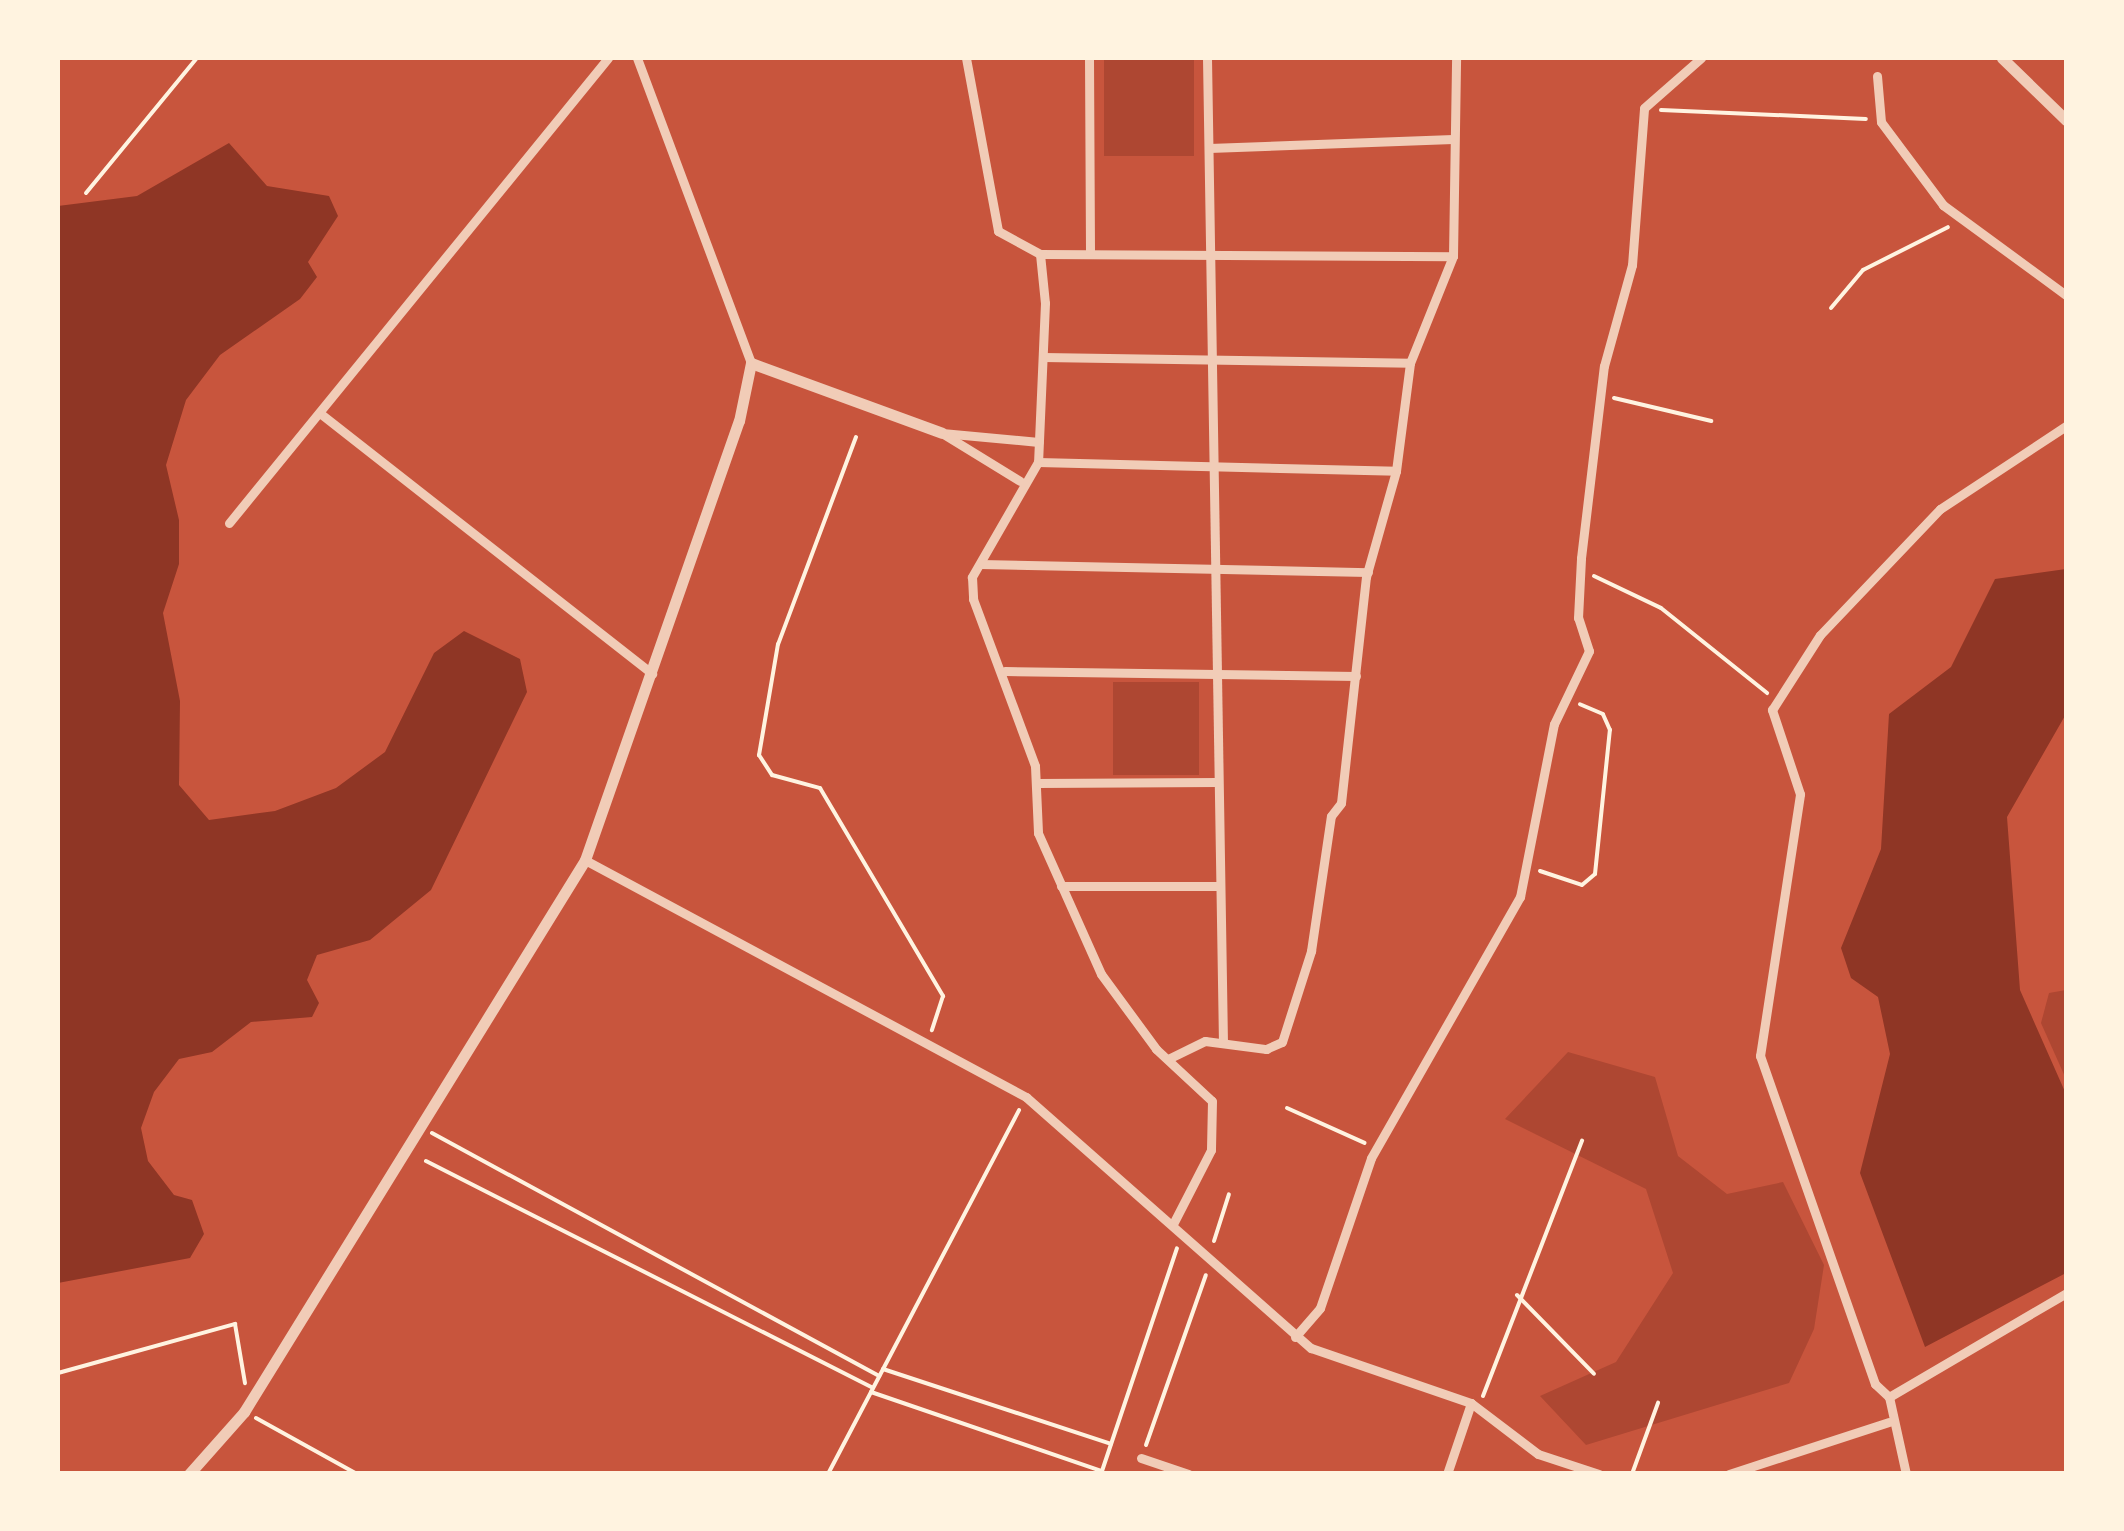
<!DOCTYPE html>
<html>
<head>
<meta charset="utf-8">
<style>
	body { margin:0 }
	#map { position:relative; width:2124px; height:1531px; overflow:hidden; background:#c8553d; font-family:Arial,sans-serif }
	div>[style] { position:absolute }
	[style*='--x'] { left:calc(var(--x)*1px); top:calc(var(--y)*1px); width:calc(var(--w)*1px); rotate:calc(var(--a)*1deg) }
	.green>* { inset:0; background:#ae4732; transform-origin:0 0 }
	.water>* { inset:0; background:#8f3625 }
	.path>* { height:4px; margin:-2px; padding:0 2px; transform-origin:2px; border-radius:2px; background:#fff3e0 }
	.minor>* { height:9px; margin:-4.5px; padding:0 4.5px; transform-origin:4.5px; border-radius:4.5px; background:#f1ccb7 }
	.tertiary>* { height:11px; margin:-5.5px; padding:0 5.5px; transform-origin:5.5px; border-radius:5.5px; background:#f1ccb7 }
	span { translate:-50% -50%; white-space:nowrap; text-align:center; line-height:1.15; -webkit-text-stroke:8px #fff3e0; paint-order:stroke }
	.frame { position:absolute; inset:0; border:60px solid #fff3e0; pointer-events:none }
</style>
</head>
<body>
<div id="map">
	<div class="green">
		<div style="left:1194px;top:59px;width:97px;height:90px;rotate:90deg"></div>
		<div style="left:1199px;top:682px;width:93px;height:86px;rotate:90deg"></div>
		<div style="clip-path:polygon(2066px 990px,2066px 1079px,2041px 1023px,2049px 993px)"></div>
		<div style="clip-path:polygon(1568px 1052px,1655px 1077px,1678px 1156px,1727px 1194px,1783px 1182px,1824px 1265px,1814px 1329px,1789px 1383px,1586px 1445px,1540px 1396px,1616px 1362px,1673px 1273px,1646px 1189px,1505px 1119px)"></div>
	</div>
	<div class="water">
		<div style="clip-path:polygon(229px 143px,267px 186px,329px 196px,338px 216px,308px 262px,317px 277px,300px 299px,220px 355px,186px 400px,166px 465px,179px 520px,179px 564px,163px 613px,180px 701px,179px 785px,209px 820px,275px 811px,336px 788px,385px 752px,434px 653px,464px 631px,520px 659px,527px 692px,431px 890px,370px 940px,317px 955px,307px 980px,319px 1003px,312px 1017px,251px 1022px,212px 1052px,179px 1059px,154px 1092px,141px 1128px,148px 1161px,174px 1195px,192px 1200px,204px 1234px,190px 1258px,58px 1283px,58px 206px,137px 196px)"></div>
		<div style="clip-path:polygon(2066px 569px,2066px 714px,2007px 817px,2020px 990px,2066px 1094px,2066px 1273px,1925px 1347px,1860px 1173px,1890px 1054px,1878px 997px,1851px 978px,1841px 948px,1881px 849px,1889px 714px,1951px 667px,1995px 579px)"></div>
	</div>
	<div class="path">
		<div style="--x:1661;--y:110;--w:205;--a:2.5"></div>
		<div style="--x:86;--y:193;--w:175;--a:-50.6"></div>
		<div style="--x:1831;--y:308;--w:50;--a:-49.9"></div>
		<div style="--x:1863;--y:270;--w:95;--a:-26.8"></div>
		<div style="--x:1614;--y:398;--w:100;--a:13.3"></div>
		<div style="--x:856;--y:437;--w:221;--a:110.6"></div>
		<div style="--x:778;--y:644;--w:113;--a:99.7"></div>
		<div style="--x:759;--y:755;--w:24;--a:57"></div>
		<div style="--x:772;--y:775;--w:50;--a:15.2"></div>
		<div style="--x:820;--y:788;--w:242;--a:59.4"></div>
		<div style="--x:943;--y:996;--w:36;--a:108"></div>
		<div style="--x:1594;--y:576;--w:74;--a:25.5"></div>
		<div style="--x:1661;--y:608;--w:136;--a:38.7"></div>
		<div style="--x:1540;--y:871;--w:44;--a:18.4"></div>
		<div style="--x:1582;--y:885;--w:17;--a:-40"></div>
		<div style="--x:1595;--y:874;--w:145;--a:-84.1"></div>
		<div style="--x:1610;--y:730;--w:17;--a:-114"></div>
		<div style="--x:1603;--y:714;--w:25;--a:-157"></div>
		<div style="--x:1287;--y:1108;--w:85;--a:24.2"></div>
		<div style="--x:432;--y:1133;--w:509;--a:28.53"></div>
		<div style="--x:426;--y:1161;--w:501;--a:26.92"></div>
		<div style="--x:1214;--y:1241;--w:49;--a:-72.3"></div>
		<div style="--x:1517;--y:1295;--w:110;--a:45.7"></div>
		<div style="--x:883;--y:1369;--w:240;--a:18.2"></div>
		<div style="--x:58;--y:1373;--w:184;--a:-15.5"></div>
		<div style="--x:235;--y:1324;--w:60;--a:80.4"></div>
		<div style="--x:871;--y:1392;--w:244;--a:18.9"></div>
		<div style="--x:1483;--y:1396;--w:274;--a:-68.8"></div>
		<div style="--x:256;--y:1418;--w:115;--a:29"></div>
		<div style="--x:1146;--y:1445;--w:180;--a:-70.6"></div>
		<div style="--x:828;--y:1474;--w:411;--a:-62.3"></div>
		<div style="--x:1101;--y:1474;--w:238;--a:-71.4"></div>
		<div style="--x:1632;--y:1474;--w:76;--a:-69.9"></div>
	</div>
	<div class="minor">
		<div style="--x:637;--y:58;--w:326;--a:69.5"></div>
		<div style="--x:966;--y:58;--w:176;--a:79.5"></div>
		<div style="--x:998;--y:231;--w:48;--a:28.7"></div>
		<div style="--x:1040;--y:254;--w:49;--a:84.2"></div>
		<div style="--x:1045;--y:303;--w:159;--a:92.5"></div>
		<div style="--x:1038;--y:462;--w:133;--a:119.9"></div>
		<div style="--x:972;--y:577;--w:22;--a:87"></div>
		<div style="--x:973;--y:599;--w:178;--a:69.6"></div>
		<div style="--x:1035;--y:766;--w:67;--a:87.4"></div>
		<div style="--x:1038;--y:833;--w:154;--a:65.9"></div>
		<div style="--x:1101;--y:974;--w:93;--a:53.7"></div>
		<div style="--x:1156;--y:1049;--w:76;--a:42.9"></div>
		<div style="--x:1212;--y:1101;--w:49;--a:91.2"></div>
		<div style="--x:1211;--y:1150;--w:83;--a:117.2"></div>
		<div style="--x:1089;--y:58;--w:196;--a:89.7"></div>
		<div style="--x:1207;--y:58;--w:983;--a:89.07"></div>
		<div style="--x:1877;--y:76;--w:46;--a:85"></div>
		<div style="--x:1881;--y:122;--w:104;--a:53.2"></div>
		<div style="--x:1943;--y:205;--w:152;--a:36.2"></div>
		<div style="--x:1209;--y:148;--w:244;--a:-2.1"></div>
		<div style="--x:1040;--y:254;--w:413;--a:0.3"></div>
		<div style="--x:1043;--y:357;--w:367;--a:0.9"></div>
		<div style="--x:321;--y:414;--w:421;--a:38.1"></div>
		<div style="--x:1038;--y:462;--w:358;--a:1.4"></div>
		<div style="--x:1020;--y:481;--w:92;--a:-148.4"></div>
		<div style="--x:942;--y:433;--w:97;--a:5.3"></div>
		<div style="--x:229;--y:523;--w:600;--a:-50.82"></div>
		<div style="--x:980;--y:564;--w:388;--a:1.2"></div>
		<div style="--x:1005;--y:671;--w:351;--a:0.8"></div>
		<div style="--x:1037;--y:783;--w:181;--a:-0.3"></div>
		<div style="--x:585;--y:860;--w:501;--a:28.25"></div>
		<div style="--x:1026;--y:1097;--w:380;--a:41.4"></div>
		<div style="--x:1311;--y:1348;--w:169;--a:19"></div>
		<div style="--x:1471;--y:1403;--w:84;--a:37.3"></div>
		<div style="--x:1538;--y:1454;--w:64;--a:18.2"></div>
		<div style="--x:1061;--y:886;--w:159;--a:0"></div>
		<div style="--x:1170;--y:1058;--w:39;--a:-26"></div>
		<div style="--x:1205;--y:1041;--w:62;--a:7.5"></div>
		<div style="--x:1266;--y:1049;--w:17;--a:-24"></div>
		<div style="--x:1282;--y:1042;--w:96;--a:-72.3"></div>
		<div style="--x:1311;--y:951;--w:136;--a:-81.6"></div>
		<div style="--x:1331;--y:816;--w:16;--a:-52"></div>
		<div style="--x:1341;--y:803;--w:227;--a:-83.7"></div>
		<div style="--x:1366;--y:577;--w:110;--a:-74.2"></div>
		<div style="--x:1396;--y:471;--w:109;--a:-82.6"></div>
		<div style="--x:1410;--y:363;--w:115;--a:-68.1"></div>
		<div style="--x:1453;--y:256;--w:198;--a:-89.1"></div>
		<div style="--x:1295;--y:1337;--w:38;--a:-49"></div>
		<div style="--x:1320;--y:1308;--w:158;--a:-71.2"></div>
		<div style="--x:1371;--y:1158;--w:301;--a:-60.3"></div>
		<div style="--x:1520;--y:897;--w:176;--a:-78.9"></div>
		<div style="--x:1554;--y:724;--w:81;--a:-64.4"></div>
		<div style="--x:1589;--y:651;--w:35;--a:-108"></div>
		<div style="--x:1578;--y:618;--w:60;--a:-87.1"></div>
		<div style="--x:1581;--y:558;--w:193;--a:-83.2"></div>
		<div style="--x:1604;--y:366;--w:105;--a:-74.5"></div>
		<div style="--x:1632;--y:265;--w:157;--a:-85.6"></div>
		<div style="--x:1644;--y:108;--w:76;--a:-41.3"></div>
		<div style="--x:1889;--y:1397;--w:205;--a:-30.4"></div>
		<div style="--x:1141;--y:1458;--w:50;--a:18.8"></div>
		<div style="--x:1447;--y:1474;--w:75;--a:-71.3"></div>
		<div style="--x:1729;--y:1474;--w:168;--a:-18"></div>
		<div style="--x:1906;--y:1474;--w:79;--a:-102.4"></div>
		<div style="--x:1889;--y:1397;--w:19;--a:-137"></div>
		<div style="--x:1875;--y:1384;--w:348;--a:-109.3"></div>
		<div style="--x:1760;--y:1056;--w:265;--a:-81.3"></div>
		<div style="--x:1800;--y:794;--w:89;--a:-108.4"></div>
		<div style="--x:1772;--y:710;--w:89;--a:-57.4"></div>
		<div style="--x:1820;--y:635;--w:174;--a:-46.4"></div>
		<div style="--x:1940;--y:509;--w:151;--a:-33.4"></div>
	</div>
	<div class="tertiary">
		<div style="--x:2002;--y:58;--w:89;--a:44.1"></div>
		<div style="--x:189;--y:1474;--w:83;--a:-48.4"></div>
		<div style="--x:244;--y:1412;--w:649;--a:-58.29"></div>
		<div style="--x:585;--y:860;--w:465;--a:-70.7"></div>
		<div style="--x:739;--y:421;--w:59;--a:-78.3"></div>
		<div style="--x:751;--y:363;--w:203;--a:20.1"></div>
	</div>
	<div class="frame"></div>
</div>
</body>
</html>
